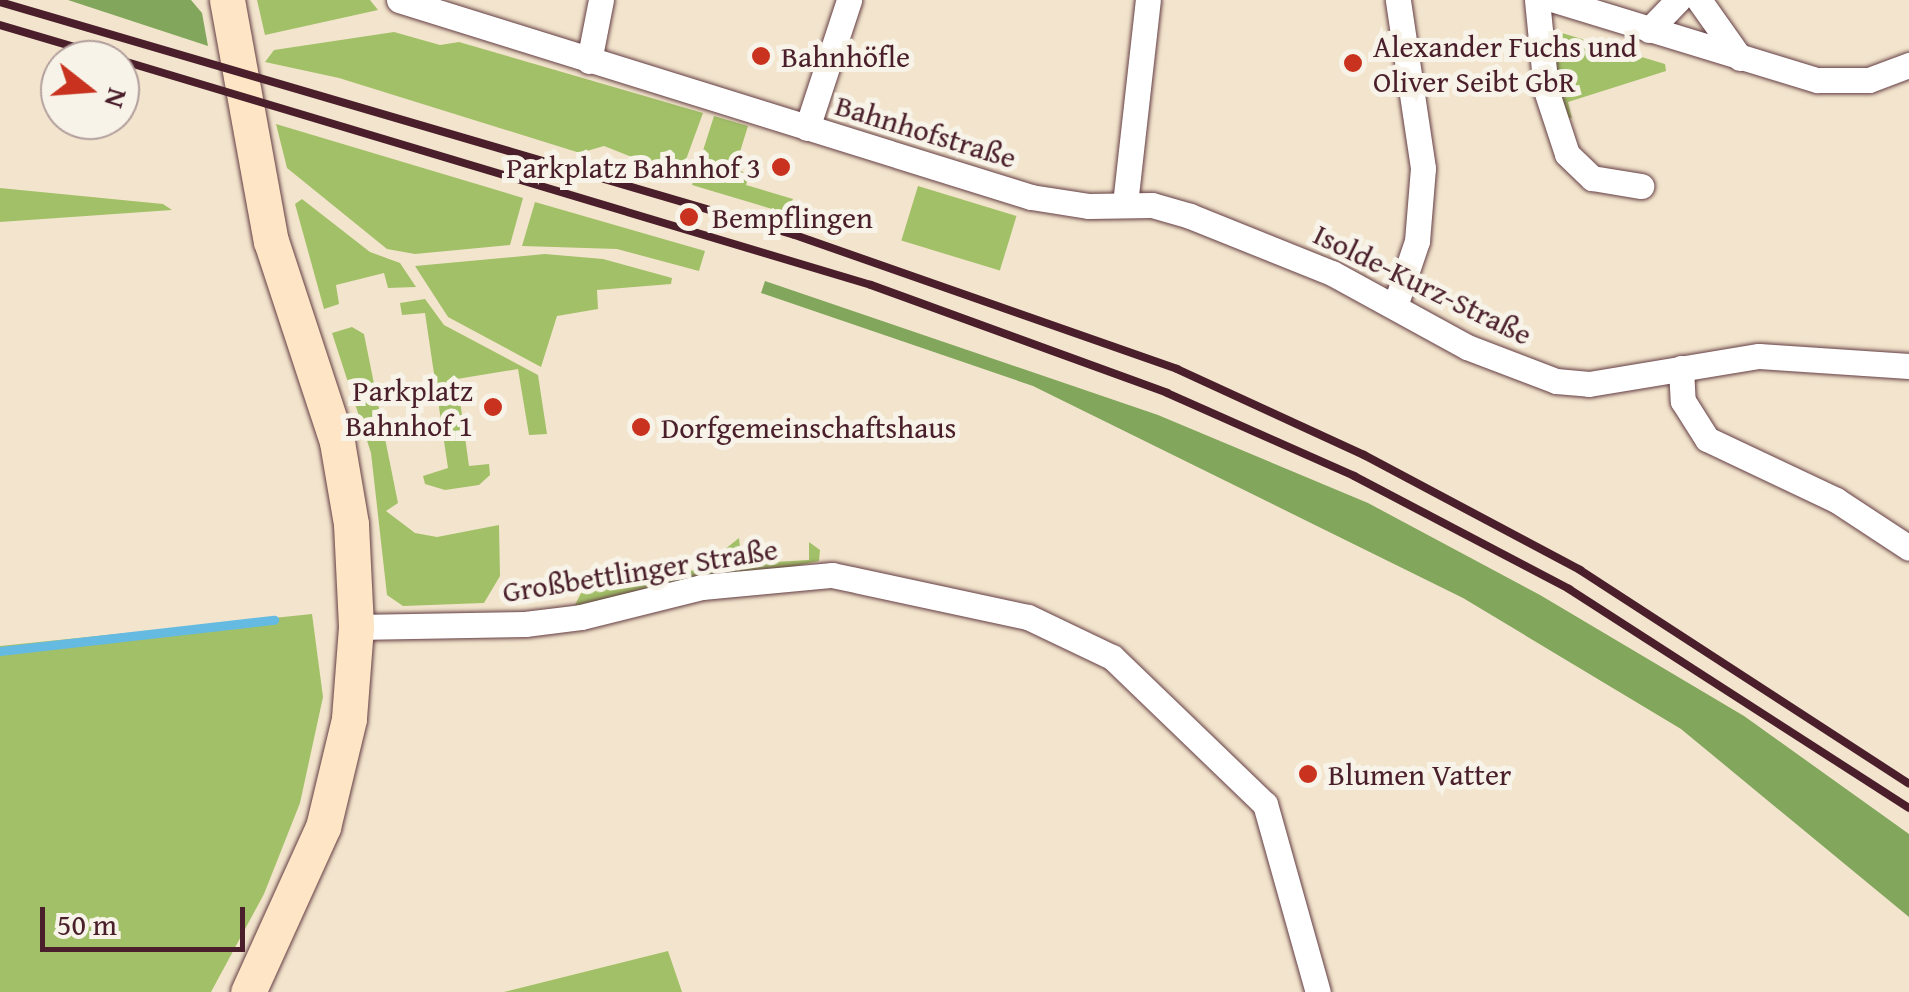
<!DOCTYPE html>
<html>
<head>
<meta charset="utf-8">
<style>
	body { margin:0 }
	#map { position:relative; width:1909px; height:992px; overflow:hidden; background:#f3e5cd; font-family:"Gentium Book Plus",serif }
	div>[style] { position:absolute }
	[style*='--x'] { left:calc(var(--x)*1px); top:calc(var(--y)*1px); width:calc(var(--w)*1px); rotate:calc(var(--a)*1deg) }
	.green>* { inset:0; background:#a2c068; transform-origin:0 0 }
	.forest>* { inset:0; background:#81a65c }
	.stream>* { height:9px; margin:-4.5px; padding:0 4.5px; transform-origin:4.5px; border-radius:4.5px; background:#65bae1 }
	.roads { filter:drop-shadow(0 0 2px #633d43) drop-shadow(0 0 2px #633d43) }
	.street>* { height:25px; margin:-12.5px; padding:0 12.5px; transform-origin:12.5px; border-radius:12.5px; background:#fff }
	.secondary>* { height:35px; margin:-17.5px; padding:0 17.5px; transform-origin:17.5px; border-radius:17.5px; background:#fde5c5 }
	.rail>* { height:8px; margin:-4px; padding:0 4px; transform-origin:4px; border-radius:4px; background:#4a1f2b }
	.dots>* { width:28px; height:28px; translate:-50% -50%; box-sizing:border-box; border:5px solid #f7f3e8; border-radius:50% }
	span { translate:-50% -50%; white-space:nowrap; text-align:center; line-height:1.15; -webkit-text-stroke:10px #f7f3e8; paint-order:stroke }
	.poi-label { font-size:30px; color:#4a1f2b }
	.left { translate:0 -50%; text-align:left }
	.right { translate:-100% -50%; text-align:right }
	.street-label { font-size:30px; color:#4a1f2b }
	.north { position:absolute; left:40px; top:40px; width:100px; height:100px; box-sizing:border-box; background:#f7f3e8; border:2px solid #b29e9c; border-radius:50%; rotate:107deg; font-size:28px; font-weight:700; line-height:40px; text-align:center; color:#4a1f2b }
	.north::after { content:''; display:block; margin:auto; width:35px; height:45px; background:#c8321e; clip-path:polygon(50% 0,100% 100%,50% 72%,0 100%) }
	.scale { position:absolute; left:40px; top:907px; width:205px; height:45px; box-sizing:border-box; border:5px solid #4a1f2b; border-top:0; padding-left:12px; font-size:30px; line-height:35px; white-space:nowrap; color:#4a1f2b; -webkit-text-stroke:8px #f7f3e8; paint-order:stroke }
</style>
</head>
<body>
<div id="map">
	<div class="green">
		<div style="clip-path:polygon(257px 0,370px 0,378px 10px,265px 35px)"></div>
		<div style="clip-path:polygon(1552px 30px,1665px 64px,1666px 71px,1568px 102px,1572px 118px,1563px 119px,1554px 91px)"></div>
		<div style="clip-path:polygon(394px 32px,440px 45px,459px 42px,703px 113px,680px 176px,604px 146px,580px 153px,339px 78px,265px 62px,274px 50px)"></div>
		<div style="clip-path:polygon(714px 116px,748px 126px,735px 168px,749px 175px,746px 185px,793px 199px,789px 214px,692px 185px)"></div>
		<div style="clip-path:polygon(276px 124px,523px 198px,510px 245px,415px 254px,387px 249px,287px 168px)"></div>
		<div style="left:918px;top:186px;width:103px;height:57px;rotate:17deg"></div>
		<div style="clip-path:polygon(0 188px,163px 204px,172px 210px,0 222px)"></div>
		<div style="clip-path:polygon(302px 199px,370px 252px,400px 263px,416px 287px,388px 288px,384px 273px,336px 285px,339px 304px,324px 309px,295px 204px)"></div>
		<div style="clip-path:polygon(535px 202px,705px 251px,699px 271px,617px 249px,522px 246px)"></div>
		<div style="clip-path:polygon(545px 254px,603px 259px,672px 278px,671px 284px,597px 290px,598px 309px,557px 316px,541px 367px,448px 317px,415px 266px)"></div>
		<div style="clip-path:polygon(425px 299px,444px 325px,538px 375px,547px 434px,529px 435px,518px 369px,457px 379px,469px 466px,489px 464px,490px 475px,479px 485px,445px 490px,425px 484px,423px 476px,448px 468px,425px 313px,402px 315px,400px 303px)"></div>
		<div style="clip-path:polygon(352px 327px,364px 334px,398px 503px,386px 511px,415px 533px,437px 537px,499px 525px,500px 576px,484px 603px,403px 606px,387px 595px,371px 453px,332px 333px)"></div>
		<div style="clip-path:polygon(739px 538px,742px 564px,809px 560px,809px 542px,820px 550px,819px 561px,593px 608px,575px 605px,581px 593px,700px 569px)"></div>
		<div style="clip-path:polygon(312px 614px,323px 697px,300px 803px,264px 894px,211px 992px,0 992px,0 646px)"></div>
		<div style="clip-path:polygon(668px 951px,682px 992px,504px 992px)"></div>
	</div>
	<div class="forest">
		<div style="clip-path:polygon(68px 0,191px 0,202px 13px,208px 46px)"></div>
		<div style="clip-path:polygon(765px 281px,1158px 415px,1368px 503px,1540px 595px,1744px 716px,1909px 834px,1909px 917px,1681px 729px,1463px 598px,1033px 386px,761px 293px)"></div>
	</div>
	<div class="stream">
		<div style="--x:0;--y:651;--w:276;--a:-6.5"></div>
	</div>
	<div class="roads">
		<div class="street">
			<div style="--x:399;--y:0;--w:662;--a:17.31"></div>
			<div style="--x:1031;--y:197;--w:59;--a:8.8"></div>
			<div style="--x:1089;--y:206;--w:63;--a:-0.9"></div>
			<div style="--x:1152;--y:205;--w:40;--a:16"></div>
			<div style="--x:1190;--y:216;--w:153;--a:21.9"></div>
			<div style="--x:1332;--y:273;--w:154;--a:28.7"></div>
			<div style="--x:1467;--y:347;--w:95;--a:20.9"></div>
			<div style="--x:1556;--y:381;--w:33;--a:5"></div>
			<div style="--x:1589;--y:384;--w:172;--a:-9.4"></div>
			<div style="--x:1759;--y:356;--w:150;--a:3.8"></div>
			<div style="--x:1537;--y:0;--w:90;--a:84.3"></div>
			<div style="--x:1546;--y:90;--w:67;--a:71.8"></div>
			<div style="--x:1567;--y:154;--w:35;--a:44"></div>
			<div style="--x:1592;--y:178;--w:50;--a:9.3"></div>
			<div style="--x:1555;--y:0;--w:274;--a:17"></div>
			<div style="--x:1817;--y:80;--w:52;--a:0"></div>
			<div style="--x:1869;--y:80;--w:43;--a:-20.6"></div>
			<div style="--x:1699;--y:0;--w:71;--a:54.7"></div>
			<div style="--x:1649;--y:30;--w:42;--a:-46"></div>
			<div style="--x:589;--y:61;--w:62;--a:-78.9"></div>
			<div style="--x:807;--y:128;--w:135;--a:-71.8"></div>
			<div style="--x:1125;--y:204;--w:205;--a:-83.6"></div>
			<div style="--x:1395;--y:306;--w:69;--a:-71.3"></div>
			<div style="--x:1417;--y:241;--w:73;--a:-85.3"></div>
			<div style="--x:1423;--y:168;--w:170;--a:-98.5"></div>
			<div style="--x:1681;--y:368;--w:33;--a:87"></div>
			<div style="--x:1683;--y:401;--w:45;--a:57.7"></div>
			<div style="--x:1707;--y:439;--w:143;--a:25.3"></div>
			<div style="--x:1836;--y:500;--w:87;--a:33.3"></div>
			<div style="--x:356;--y:627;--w:169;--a:-1"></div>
			<div style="--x:525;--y:624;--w:56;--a:-7.1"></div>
			<div style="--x:581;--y:617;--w:125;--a:-13.9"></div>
			<div style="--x:702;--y:587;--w:131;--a:-5.3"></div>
			<div style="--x:832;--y:575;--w:200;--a:12.1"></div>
			<div style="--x:1028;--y:617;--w:93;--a:25.5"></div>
			<div style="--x:1112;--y:657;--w:212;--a:43.9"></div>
			<div style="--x:1265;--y:804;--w:195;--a:74.3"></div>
		</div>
		<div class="secondary">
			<div style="--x:227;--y:0;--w:245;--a:79.7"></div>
			<div style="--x:271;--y:241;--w:212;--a:71.8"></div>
			<div style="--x:337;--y:442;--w:83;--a:80.3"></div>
			<div style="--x:351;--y:524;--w:103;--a:87.2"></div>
			<div style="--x:356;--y:627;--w:92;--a:94.4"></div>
			<div style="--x:349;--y:719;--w:111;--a:103.5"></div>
			<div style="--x:323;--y:827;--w:181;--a:114.4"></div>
		</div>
	</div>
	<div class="rail">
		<div style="--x:0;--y:2;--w:828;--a:16.33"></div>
		<div style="--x:795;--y:235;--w:405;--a:19.3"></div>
		<div style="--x:1177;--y:369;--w:206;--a:24.7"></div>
		<div style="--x:1364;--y:455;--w:245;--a:28"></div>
		<div style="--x:1580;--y:570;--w:392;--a:33"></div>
		<div style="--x:0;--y:25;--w:123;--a:16.5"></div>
		<div style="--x:120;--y:60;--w:784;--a:16.68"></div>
		<div style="--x:871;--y:285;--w:315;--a:20"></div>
		<div style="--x:1167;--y:393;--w:205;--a:23.9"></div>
		<div style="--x:1354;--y:476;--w:243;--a:27.7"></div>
		<div style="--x:1569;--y:589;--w:404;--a:32.8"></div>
	</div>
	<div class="dots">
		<div style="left:761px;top:56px;background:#c8321e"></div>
		<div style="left:1353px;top:63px;background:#c8321e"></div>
		<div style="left:781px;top:167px;background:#c8321e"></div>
		<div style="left:689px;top:217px;background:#c8321e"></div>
		<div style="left:493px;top:407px;background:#c8321e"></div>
		<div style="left:641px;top:427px;background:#c8321e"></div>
		<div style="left:1308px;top:774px;background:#c8321e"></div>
	</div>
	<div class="poi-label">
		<span class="left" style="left:1373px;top:63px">Alexander Fuchs und<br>Oliver Seibt GbR</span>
		<span class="left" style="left:781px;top:56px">Bahnhöfle</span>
		<span class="right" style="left:761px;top:167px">Parkplatz Bahnhof 3</span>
		<span class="left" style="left:712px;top:217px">Bempflingen</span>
		<span class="right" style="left:473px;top:407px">Parkplatz<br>Bahnhof 1</span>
		<span class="left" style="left:661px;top:427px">Dorfgemeinschaftshaus</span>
		<span class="left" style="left:1328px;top:774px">Blumen Vatter</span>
	</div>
	<div class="street-label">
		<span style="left:926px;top:131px;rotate:17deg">Bahnhofstraße</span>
		<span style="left:1423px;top:284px;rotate:26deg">Isolde-Kurz-Straße</span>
		<span style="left:640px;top:570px;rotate:-9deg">Großbettlinger Straße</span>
	</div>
	<div class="north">N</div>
	<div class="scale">50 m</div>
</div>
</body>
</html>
